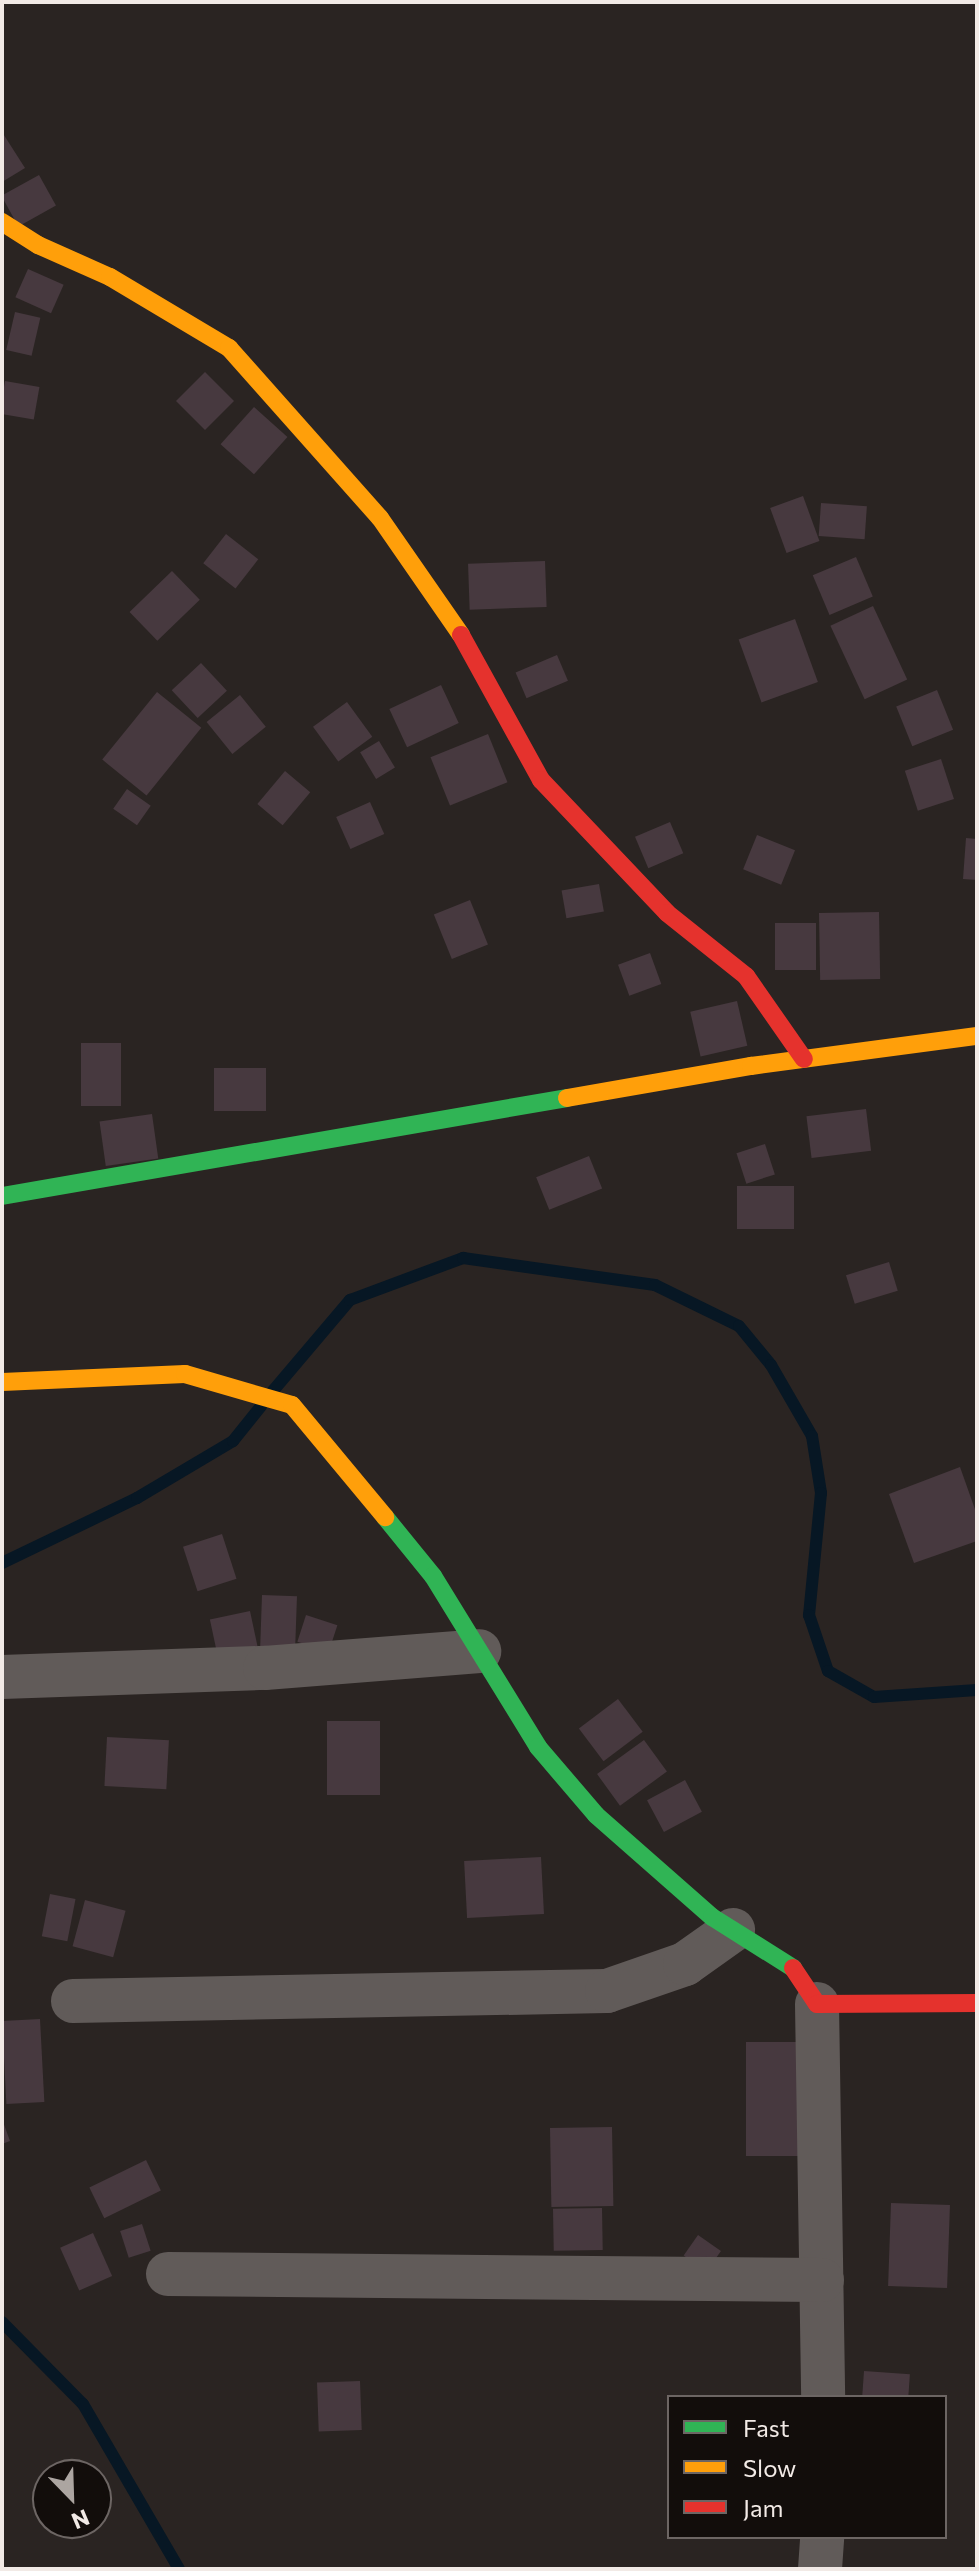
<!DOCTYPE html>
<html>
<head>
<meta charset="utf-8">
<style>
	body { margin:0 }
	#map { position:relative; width:979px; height:2571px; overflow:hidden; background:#2a2422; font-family:Commissioner,sans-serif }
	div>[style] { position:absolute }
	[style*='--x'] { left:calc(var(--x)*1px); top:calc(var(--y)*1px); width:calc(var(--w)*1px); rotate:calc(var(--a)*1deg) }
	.stream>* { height:12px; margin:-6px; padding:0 6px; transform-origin:6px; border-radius:6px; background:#071724 }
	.building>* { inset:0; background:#47393f; transform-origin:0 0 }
	.street>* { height:44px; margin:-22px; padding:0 22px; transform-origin:22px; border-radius:22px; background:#615b59 }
	.fast>* { height:18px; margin:-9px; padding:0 9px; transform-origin:9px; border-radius:9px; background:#30b455 }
	.slow>* { height:18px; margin:-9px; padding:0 9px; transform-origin:9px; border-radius:9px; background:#ff9f0a }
	.jam>* { height:18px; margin:-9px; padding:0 9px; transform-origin:9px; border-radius:9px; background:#e5322d }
	span { translate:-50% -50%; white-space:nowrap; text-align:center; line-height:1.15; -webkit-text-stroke:7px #120d0b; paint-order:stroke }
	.frame { position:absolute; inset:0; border:4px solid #f2eae6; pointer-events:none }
	.legend { position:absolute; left:667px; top:2395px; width:280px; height:144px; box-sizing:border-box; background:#120d0b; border:2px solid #6c6563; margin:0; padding:10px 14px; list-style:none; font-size:24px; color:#f2eae6 }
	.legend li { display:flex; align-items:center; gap:16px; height:40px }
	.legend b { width:40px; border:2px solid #6c6563 }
	.north { position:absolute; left:32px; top:2459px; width:80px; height:80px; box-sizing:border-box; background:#120d0b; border:2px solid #6c6563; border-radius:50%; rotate:157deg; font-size:22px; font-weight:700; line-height:32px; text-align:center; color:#f2eae6 }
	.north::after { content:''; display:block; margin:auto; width:28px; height:36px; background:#aca5a1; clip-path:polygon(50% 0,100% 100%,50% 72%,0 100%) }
</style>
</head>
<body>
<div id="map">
	<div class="stream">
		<div style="--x:272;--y:1392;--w:121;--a:-49.7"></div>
		<div style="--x:350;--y:1300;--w:121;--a:-20.4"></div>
		<div style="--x:463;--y:1258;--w:194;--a:8"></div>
		<div style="--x:655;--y:1285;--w:93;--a:26"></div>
		<div style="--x:739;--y:1326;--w:50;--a:50.6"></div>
		<div style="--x:771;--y:1365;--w:82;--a:60"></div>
		<div style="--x:812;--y:1436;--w:58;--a:81"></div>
		<div style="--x:821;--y:1493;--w:123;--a:95.6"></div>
		<div style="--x:809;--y:1615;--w:59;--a:71.3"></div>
		<div style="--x:828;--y:1671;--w:53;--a:29.5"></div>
		<div style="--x:874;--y:1697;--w:103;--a:-3.9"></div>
		<div style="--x:2;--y:1563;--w:150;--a:-25.7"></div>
		<div style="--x:137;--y:1498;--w:112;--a:-30.7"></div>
		<div style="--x:233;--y:1441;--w:45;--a:-51.3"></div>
		<div style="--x:2;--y:2322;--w:115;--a:45.4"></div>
		<div style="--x:83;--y:2404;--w:191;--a:59.8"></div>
	</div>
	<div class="building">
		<div style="clip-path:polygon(2px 132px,25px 168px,2px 182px)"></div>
		<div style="left:39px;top:175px;width:35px;height:43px;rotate:61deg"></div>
		<div style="left:28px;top:269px;width:39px;height:31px;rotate:24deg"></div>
		<div style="left:15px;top:312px;width:26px;height:39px;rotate:13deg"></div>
		<div style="left:205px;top:372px;width:41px;height:41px;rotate:45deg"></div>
		<div style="left:5px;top:381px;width:35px;height:33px;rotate:10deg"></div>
		<div style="left:254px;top:407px;width:45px;height:50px;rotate:42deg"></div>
		<div style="left:803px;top:496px;width:48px;height:35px;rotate:70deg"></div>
		<div style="left:821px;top:503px;width:46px;height:33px;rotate:4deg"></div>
		<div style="left:226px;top:534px;width:41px;height:37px;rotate:38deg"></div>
		<div style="left:856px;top:557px;width:43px;height:47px;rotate:67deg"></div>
		<div style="left:545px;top:561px;width:46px;height:77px;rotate:88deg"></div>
		<div style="left:172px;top:571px;width:40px;height:59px;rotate:46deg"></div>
		<div style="left:873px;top:606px;width:81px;height:47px;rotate:65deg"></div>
		<div style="left:795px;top:619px;width:67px;height:60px;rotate:70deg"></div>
		<div style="left:557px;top:655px;width:28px;height:45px;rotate:67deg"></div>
		<div style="left:201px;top:663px;width:38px;height:40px;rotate:47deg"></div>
		<div style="left:441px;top:685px;width:42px;height:57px;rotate:65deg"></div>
		<div style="left:937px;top:690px;width:43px;height:44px;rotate:68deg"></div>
		<div style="left:157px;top:692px;width:57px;height:87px;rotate:39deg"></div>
		<div style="left:240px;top:695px;width:41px;height:43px;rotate:51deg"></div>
		<div style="left:347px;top:702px;width:43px;height:42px;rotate:54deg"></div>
		<div style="left:488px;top:734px;width:52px;height:62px;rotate:68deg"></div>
		<div style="left:379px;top:741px;width:31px;height:22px;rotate:59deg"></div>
		<div style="left:941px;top:759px;width:42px;height:38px;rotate:72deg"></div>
		<div style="left:285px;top:771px;width:33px;height:43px;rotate:40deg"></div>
		<div style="left:127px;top:789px;width:29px;height:24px;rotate:35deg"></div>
		<div style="left:370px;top:802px;width:35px;height:37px;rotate:66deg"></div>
		<div style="left:670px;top:822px;width:34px;height:38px;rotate:67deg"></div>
		<div style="left:757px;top:835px;width:41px;height:37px;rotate:22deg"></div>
		<div style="clip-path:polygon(966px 838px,977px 839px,977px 880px,963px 879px)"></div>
		<div style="left:599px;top:884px;width:28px;height:38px;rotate:80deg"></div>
		<div style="left:470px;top:900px;width:48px;height:39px;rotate:68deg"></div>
		<div style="left:879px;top:912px;width:67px;height:60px;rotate:89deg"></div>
		<div style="left:775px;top:923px;width:41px;height:47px"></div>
		<div style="left:650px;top:953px;width:33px;height:34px;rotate:70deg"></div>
		<div style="left:737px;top:1001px;width:46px;height:48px;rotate:77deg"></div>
		<div style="left:81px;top:1043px;width:40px;height:63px"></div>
		<div style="left:214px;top:1068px;width:52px;height:43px"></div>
		<div style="left:866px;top:1109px;width:42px;height:60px;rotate:83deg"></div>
		<div style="left:152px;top:1114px;width:45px;height:53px;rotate:82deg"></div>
		<div style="left:765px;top:1144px;width:32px;height:30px;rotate:72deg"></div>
		<div style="left:589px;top:1156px;width:35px;height:57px;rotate:68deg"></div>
		<div style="left:737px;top:1186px;width:57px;height:43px"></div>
		<div style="left:889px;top:1262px;width:30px;height:45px;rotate:73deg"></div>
		<div style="clip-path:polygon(960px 1467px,977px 1515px,977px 1541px,914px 1563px,889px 1494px)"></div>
		<div style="left:222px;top:1534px;width:47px;height:41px;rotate:72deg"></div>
		<div style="left:262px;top:1595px;width:35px;height:52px;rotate:2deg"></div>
		<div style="left:250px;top:1611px;width:49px;height:41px;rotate:78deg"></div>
		<div style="left:306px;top:1615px;width:33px;height:28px;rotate:18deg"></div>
		<div style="left:618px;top:1699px;width:41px;height:49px;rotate:53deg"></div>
		<div style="left:327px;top:1721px;width:53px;height:74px"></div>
		<div style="left:107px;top:1737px;width:62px;height:49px;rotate:3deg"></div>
		<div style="left:644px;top:1740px;width:39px;height:58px;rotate:54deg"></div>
		<div style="left:685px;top:1780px;width:36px;height:43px;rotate:62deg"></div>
		<div style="left:541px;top:1857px;width:57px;height:77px;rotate:87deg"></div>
		<div style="left:50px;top:1894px;width:26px;height:43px;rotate:11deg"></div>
		<div style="left:85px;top:1900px;width:42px;height:48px;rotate:15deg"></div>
		<div style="left:40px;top:2019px;width:83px;height:38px;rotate:87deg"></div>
		<div style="left:746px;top:2042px;width:53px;height:114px"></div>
		<div style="clip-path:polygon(2px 2119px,10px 2141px,2px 2144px)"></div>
		<div style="left:612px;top:2127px;width:79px;height:62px;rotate:89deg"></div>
		<div style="left:146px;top:2160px;width:34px;height:63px;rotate:64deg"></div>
		<div style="left:891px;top:2203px;width:59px;height:83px;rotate:2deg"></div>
		<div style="left:602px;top:2208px;width:42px;height:49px;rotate:89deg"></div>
		<div style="left:142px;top:2224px;width:28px;height:23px;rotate:72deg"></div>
		<div style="left:93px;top:2233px;width:47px;height:36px;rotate:66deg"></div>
		<div style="left:698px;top:2235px;width:28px;height:25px;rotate:35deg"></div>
		<div style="left:864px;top:2371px;width:46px;height:26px;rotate:4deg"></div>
		<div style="left:360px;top:2381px;width:49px;height:43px;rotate:88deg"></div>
	</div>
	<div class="street">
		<div style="--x:2;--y:1677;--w:263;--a:-2"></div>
		<div style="--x:265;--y:1668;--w:215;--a:-4.5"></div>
		<div style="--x:73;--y:2001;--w:534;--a:-1.07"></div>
		<div style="--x:607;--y:1991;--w:83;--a:-19.1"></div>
		<div style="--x:685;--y:1964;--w:59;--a:-35.3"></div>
		<div style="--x:817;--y:2004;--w:393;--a:89.1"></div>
		<div style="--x:168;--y:2274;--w:654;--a:0.53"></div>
		<div style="--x:820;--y:2569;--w:32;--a:-86"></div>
	</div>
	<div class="fast">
		<div style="--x:2;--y:1196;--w:573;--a:-9.84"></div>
		<div style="--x:385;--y:1517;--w:76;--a:50.9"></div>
		<div style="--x:433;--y:1576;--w:201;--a:58.4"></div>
		<div style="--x:538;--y:1747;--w:89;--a:49.5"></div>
		<div style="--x:596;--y:1815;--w:154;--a:41.3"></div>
		<div style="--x:712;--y:1917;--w:96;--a:32.2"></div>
	</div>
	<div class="slow">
		<div style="--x:2;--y:222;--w:43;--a:32.6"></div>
		<div style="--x:38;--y:245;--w:79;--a:24"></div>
		<div style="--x:110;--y:277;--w:139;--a:30.8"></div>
		<div style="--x:229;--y:348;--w:227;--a:48.4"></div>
		<div style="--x:380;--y:518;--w:142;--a:55.3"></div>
		<div style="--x:567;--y:1098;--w:187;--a:-9.9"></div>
		<div style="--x:751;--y:1066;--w:228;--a:-7.6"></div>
		<div style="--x:2;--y:1382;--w:183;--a:-2.5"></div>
		<div style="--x:185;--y:1374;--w:111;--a:16.2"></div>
		<div style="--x:292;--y:1405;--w:146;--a:50.3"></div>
	</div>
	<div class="jam">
		<div style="--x:461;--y:635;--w:166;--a:61.1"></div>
		<div style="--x:541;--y:780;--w:183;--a:46.5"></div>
		<div style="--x:667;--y:913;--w:101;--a:38.6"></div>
		<div style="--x:746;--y:976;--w:101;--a:55.1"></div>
		<div style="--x:793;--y:1968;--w:43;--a:56.3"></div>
		<div style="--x:817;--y:2004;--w:160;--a:-0.4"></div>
	</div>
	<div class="frame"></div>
	<ul class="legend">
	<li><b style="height:10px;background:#30b455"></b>Fast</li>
	<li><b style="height:10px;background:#ff9f0a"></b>Slow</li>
	<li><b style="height:10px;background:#e5322d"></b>Jam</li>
	</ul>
	<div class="north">N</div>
</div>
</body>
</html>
